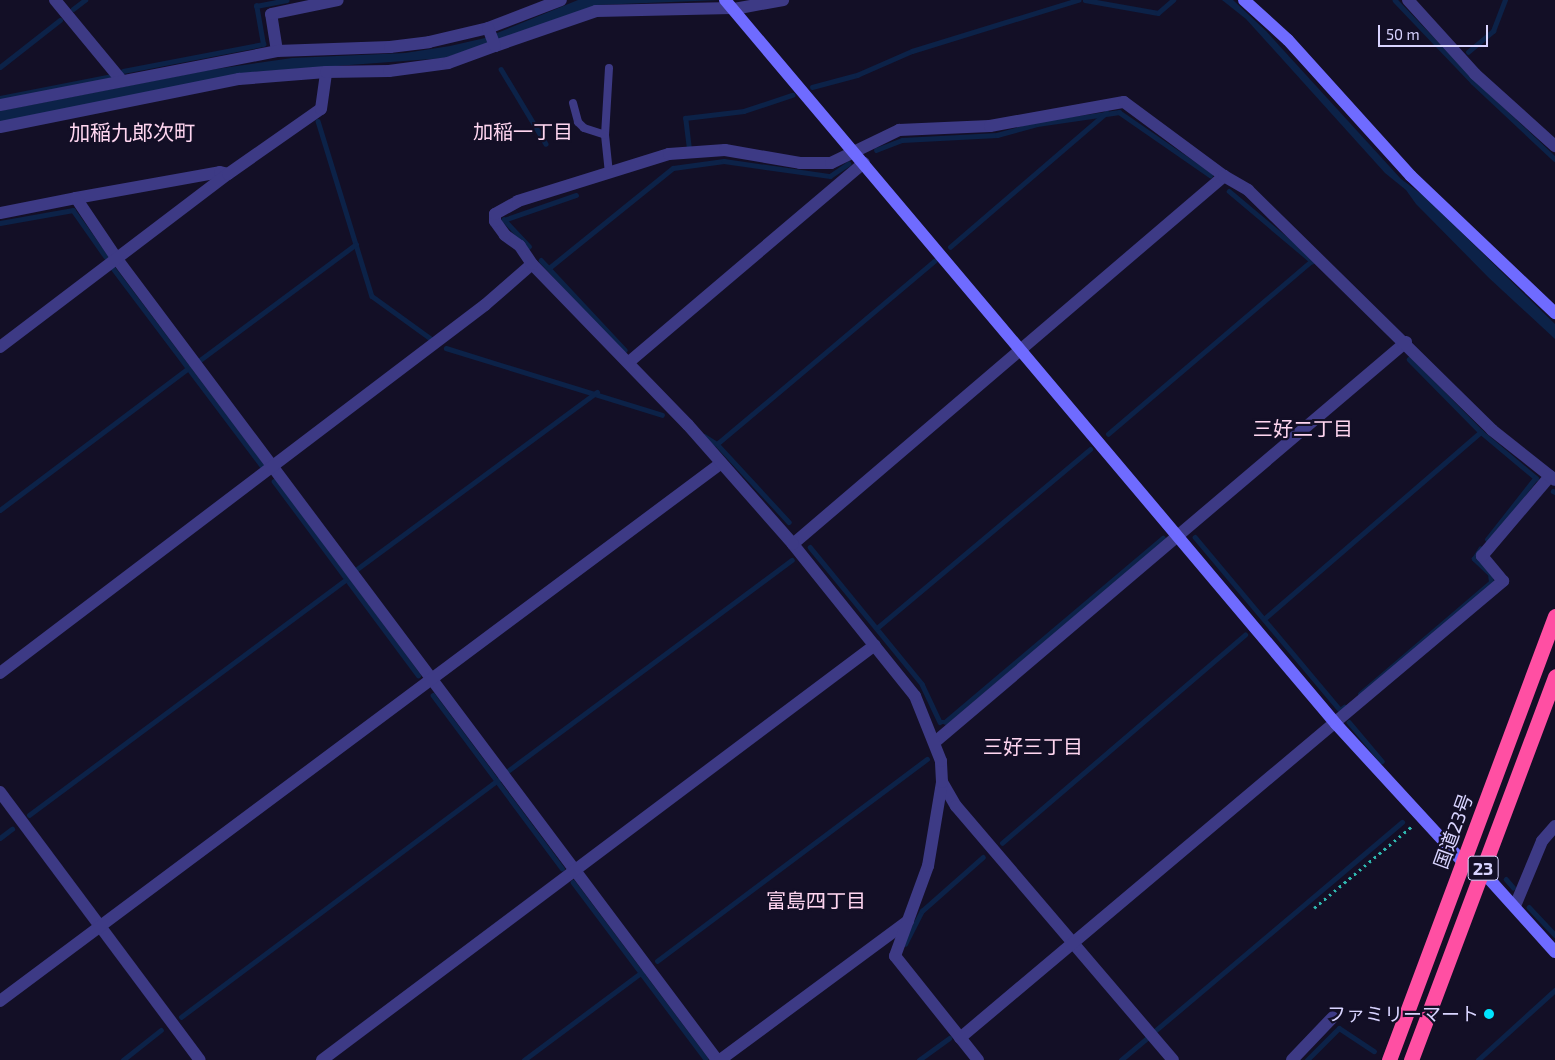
<!DOCTYPE html>
<html>
<head>
<meta charset="utf-8">
<style>
	body { margin:0 }
	#map { position:relative; width:1555px; height:1060px; overflow:hidden; background:#130f26; font-family:"Exo 2","Noto Sans JP",sans-serif }
	div>[style] { position:absolute }
	[style*='--x'] { left:calc(var(--x)*1px); top:calc(var(--y)*1px); width:calc(var(--w)*1px); rotate:calc(var(--a)*1deg) }
	.water>* { inset:0; background:#0c2248 }
	.stream>* { height:4.5px; margin:-2.25px; padding:0 2.25px; transform-origin:2.25px; border-radius:2.25px; background:#0c2248 }
	.path>* { height:2.5px; margin-top:-1.25px; transform-origin:0; background:repeating-linear-gradient(90deg,#2fb8b0 0 2.5px,transparent 0 6.5px) }
	.lane>* { height:8px; margin:-4px; padding:0 4px; transform-origin:4px; border-radius:4px; background:#3d3a85 }
	.street>* { height:12px; margin:-6px; padding:0 6px; transform-origin:6px; border-radius:6px; background:#3d3a85 }
	.secondary>* { height:12px; margin:-6px; padding:0 6px; transform-origin:6px; border-radius:6px; background:#6f6bff }
	.highway>* { height:15px; margin:-7.5px; padding:0 7.5px; transform-origin:7.5px; border-radius:7.5px; background:#ff4fa3 }
	.dots>* { width:14px; height:14px; translate:-50% -50%; box-sizing:border-box; border:2px solid #130f26; border-radius:50% }
	span { translate:-50% -50%; white-space:nowrap; text-align:center; line-height:1.15; -webkit-text-stroke:4.5px #130f26; paint-order:stroke }
	.shield-label span { padding:1px 4px; background:#130f26; border:1px solid; border-radius:4px; -webkit-text-stroke-width:0 }
	.shield-label { font-size:18px; color:#d9d4ff; font-weight:700 }
	.street-label { font-size:19px; color:#d9d4ff }
	.poi-label { font-size:19px; color:#d9d4ff }
	.right { translate:-100% -50%; text-align:right }
	.neighbourhood-label { font-size:20px; color:#ffd6f0 }
	.quarter-label { font-size:21px; color:#ffd6f0 }
	.scale { position:absolute; left:1378px; top:25px; width:110px; height:22px; box-sizing:border-box; border:2px solid #d9d4ff; border-top:0; padding-left:6px; font-size:15px; line-height:18px; white-space:nowrap; color:#d9d4ff; -webkit-text-stroke:4px #130f26; paint-order:stroke }
</style>
</head>
<body>
<div id="map">
	<div class="water">
		<div style="clip-path:polygon(578px 0,720px 0,597px 5px,445px 58px,253px 72px,0 122px,0 111px,209px 70px,292px 58px,405px 53px,450px 46px,485px 38px)"></div>
		<div style="clip-path:polygon(1222px 0,1233px 0,1266px 31px,1401px 179px,1424px 196px,1555px 324px,1555px 339px,1489px 278px,1416px 204px,1406px 190px,1385px 173px,1246px 19px)"></div>
	</div>
	<div class="stream">
		<div style="--x:1085;--y:0;--w:74;--a:10.1"></div>
		<div style="--x:1158;--y:13;--w:20;--a:-41"></div>
		<div style="--x:1395;--y:0;--w:113;--a:46.4"></div>
		<div style="--x:1473;--y:82;--w:112;--a:43.2"></div>
		<div style="--x:73;--y:9;--w:15;--a:-37"></div>
		<div style="--x:1468;--y:52;--w:33;--a:-40"></div>
		<div style="--x:1493;--y:31;--w:33;--a:-69"></div>
		<div style="--x:0;--y:67;--w:76;--a:-38.1"></div>
		<div style="--x:501;--y:69;--w:87;--a:59"></div>
		<div style="--x:123;--y:71;--w:143;--a:-10.9"></div>
		<div style="--x:263;--y:44;--w:39;--a:-100"></div>
		<div style="--x:256;--y:6;--w:31;--a:-11"></div>
		<div style="--x:812;--y:87;--w:47;--a:-14.9"></div>
		<div style="--x:857;--y:75;--w:60;--a:-23.6"></div>
		<div style="--x:912;--y:51;--w:174;--a:-17.1"></div>
		<div style="--x:0;--y:98;--w:114;--a:-11.1"></div>
		<div style="--x:318;--y:121;--w:183;--a:72.9"></div>
		<div style="--x:372;--y:296;--w:72;--a:35.9"></div>
		<div style="--x:689;--y:149;--w:31;--a:-97"></div>
		<div style="--x:685;--y:118;--w:59;--a:-6.8"></div>
		<div style="--x:744;--y:111;--w:51;--a:-18.4"></div>
		<div style="--x:876;--y:150;--w:28;--a:-21"></div>
		<div style="--x:902;--y:140;--w:95;--a:-3"></div>
		<div style="--x:997;--y:135;--w:41;--a:-15.4"></div>
		<div style="--x:1037;--y:124;--w:83;--a:-8.3"></div>
		<div style="--x:1119;--y:112;--w:111;--a:34.7"></div>
		<div style="--x:1229;--y:191;--w:109;--a:40.1"></div>
		<div style="--x:0;--y:223;--w:74;--a:-10.1"></div>
		<div style="--x:73;--y:210;--w:57;--a:54.9"></div>
		<div style="--x:529;--y:247;--w:37;--a:-133"></div>
		<div style="--x:504;--y:220;--w:76;--a:-19.1"></div>
		<div style="--x:950;--y:247;--w:206;--a:-40.7"></div>
		<div style="--x:541;--y:260;--w:123;--a:47"></div>
		<div style="--x:113;--y:268;--w:249;--a:53"></div>
		<div style="--x:549;--y:268;--w:159;--a:-38.9"></div>
		<div style="--x:673;--y:168;--w:51;--a:-7.8"></div>
		<div style="--x:724;--y:161;--w:107;--a:8.1"></div>
		<div style="--x:830;--y:176;--w:22;--a:-34"></div>
		<div style="--x:446;--y:348;--w:226;--a:17.2"></div>
		<div style="--x:1409;--y:359;--w:103;--a:45.4"></div>
		<div style="--x:1481;--y:432;--w:72;--a:39.9"></div>
		<div style="--x:1536;--y:478;--w:78;--a:128.2"></div>
		<div style="--x:200;--y:360;--w:194;--a:-36.6"></div>
		<div style="--x:1108;--y:434;--w:267;--a:-40.4"></div>
		<div style="--x:704;--y:436;--w:15;--a:32"></div>
		<div style="--x:717;--y:444;--w:106;--a:47.3"></div>
		<div style="--x:717;--y:444;--w:284;--a:-40.1"></div>
		<div style="--x:274;--y:481;--w:242;--a:53.4"></div>
		<div style="--x:1553;--y:491;--w:2;--a:27"></div>
		<div style="--x:0;--y:510;--w:238;--a:-37"></div>
		<div style="--x:1195;--y:537;--w:226;--a:50"></div>
		<div style="--x:1340;--y:710;--w:5;--a:-37"></div>
		<div style="--x:810;--y:547;--w:177;--a:50.7"></div>
		<div style="--x:922;--y:684;--w:42;--a:64.7"></div>
		<div style="--x:940;--y:722;--w:5;--a:0"></div>
		<div style="--x:945;--y:722;--w:285;--a:-40.2"></div>
		<div style="--x:357;--y:569;--w:298;--a:-36.4"></div>
		<div style="--x:1264;--y:619;--w:286;--a:-40.8"></div>
		<div style="--x:877;--y:628;--w:278;--a:-40"></div>
		<div style="--x:1360;--y:694;--w:172;--a:-40.5"></div>
		<div style="--x:1491;--y:582;--w:8;--a:-97"></div>
		<div style="--x:1490;--y:574;--w:22;--a:-137"></div>
		<div style="--x:1474;--y:559;--w:12;--a:-59"></div>
		<div style="--x:433;--y:695;--w:216;--a:53.3"></div>
		<div style="--x:1349;--y:722;--w:51;--a:49.8"></div>
		<div style="--x:509;--y:770;--w:352;--a:-36.6"></div>
		<div style="--x:29;--y:815;--w:396;--a:-36.6"></div>
		<div style="--x:0;--y:838;--w:15;--a:-37"></div>
		<div style="--x:1002;--y:843;--w:320;--a:-40.6"></div>
		<div style="--x:1506;--y:879;--w:11;--a:49"></div>
		<div style="--x:573;--y:882;--w:221;--a:53.1"></div>
		<div style="--x:1529;--y:907;--w:38;--a:47"></div>
		<div style="--x:905;--y:944;--w:37;--a:-63"></div>
		<div style="--x:922;--y:911;--w:81;--a:-41.5"></div>
		<div style="--x:657;--y:961;--w:337;--a:-36.8"></div>
		<div style="--x:181;--y:1017;--w:396;--a:-36.8"></div>
		<div style="--x:1156;--y:1030;--w:322;--a:-40.2"></div>
		<div style="--x:123;--y:1060;--w:48;--a:-38.3"></div>
		<div style="--x:524;--y:1060;--w:147;--a:-36.7"></div>
		<div style="--x:919;--y:1060;--w:37;--a:-36"></div>
		<div style="--x:1121;--y:1060;--w:33;--a:-40"></div>
		<div style="--x:1307;--y:1060;--w:45;--a:-45"></div>
		<div style="--x:1339;--y:1028;--w:42;--a:33.3"></div>
		<div style="--x:1478;--y:1060;--w:104;--a:-42.3"></div>
	</div>
	<div class="path">
		<div style="--x:1314;--y:908;--w:128;--a:-39.9"></div>
	</div>
	<div class="lane">
		<div style="--x:609;--y:68;--w:67;--a:93.4"></div>
		<div style="--x:605;--y:135;--w:36;--a:84"></div>
		<div style="--x:573;--y:103;--w:20;--a:75"></div>
		<div style="--x:578;--y:122;--w:8;--a:45"></div>
		<div style="--x:584;--y:128;--w:22;--a:18"></div>
	</div>
	<div class="street">
		<div style="--x:55;--y:0;--w:105;--a:50.4"></div>
		<div style="--x:1408;--y:0;--w:100;--a:47.8"></div>
		<div style="--x:1475;--y:74;--w:108;--a:42"></div>
		<div style="--x:734;--y:9;--w:50;--a:-10.4"></div>
		<div style="--x:495;--y:46;--w:107;--a:-19.1"></div>
		<div style="--x:596;--y:11;--w:136;--a:-1.3"></div>
		<div style="--x:277;--y:51;--w:37;--a:-99"></div>
		<div style="--x:271;--y:14;--w:68;--a:-11.8"></div>
		<div style="--x:0;--y:105;--w:282;--a:-11"></div>
		<div style="--x:277;--y:51;--w:113;--a:-2"></div>
		<div style="--x:390;--y:47;--w:39;--a:-7"></div>
		<div style="--x:429;--y:42;--w:61;--a:-13.3"></div>
		<div style="--x:488;--y:28;--w:78;--a:-21"></div>
		<div style="--x:0;--y:127;--w:244;--a:-11.4"></div>
		<div style="--x:239;--y:79;--w:87;--a:-4.6"></div>
		<div style="--x:76;--y:198;--w:146;--a:-10.2"></div>
		<div style="--x:220;--y:172;--w:8;--a:14"></div>
		<div style="--x:0;--y:213;--w:77;--a:-11.2"></div>
		<div style="--x:76;--y:198;--w:73;--a:56.1"></div>
		<div style="--x:117;--y:259;--w:1001;--a:53.16"></div>
		<div style="--x:0;--y:347;--w:286;--a:-37.2"></div>
		<div style="--x:228;--y:174;--w:113;--a:-35"></div>
		<div style="--x:321;--y:109;--w:37;--a:-82"></div>
		<div style="--x:326;--y:72;--w:63;--a:-0.9"></div>
		<div style="--x:389;--y:71;--w:60;--a:-7.7"></div>
		<div style="--x:448;--y:63;--w:50;--a:-19.9"></div>
		<div style="--x:495;--y:46;--w:19;--a:-111"></div>
		<div style="--x:629;--y:362;--w:308;--a:-40.3"></div>
		<div style="--x:793;--y:544;--w:567;--a:-40.49"></div>
		<div style="--x:0;--y:673;--w:609;--a:-37.19"></div>
		<div style="--x:485;--y:305;--w:62;--a:-41.1"></div>
		<div style="--x:935;--y:742;--w:618;--a:-40.34"></div>
		<div style="--x:942;--y:782;--w:28;--a:60"></div>
		<div style="--x:956;--y:806;--w:334;--a:49.5"></div>
		<div style="--x:0;--y:792;--w:334;--a:53.3"></div>
		<div style="--x:1515;--y:906;--w:70;--a:-67.4"></div>
		<div style="--x:1542;--y:841;--w:20;--a:-49"></div>
		<div style="--x:0;--y:1001;--w:898;--a:-36.72"></div>
		<div style="--x:960;--y:1038;--w:710;--a:-40.08"></div>
		<div style="--x:1503;--y:581;--w:33;--a:-130"></div>
		<div style="--x:1482;--y:556;--w:105;--a:-49.6"></div>
		<div style="--x:322;--y:1060;--w:691;--a:-36.89"></div>
		<div style="--x:720;--y:1060;--w:234;--a:-36.5"></div>
		<div style="--x:978;--y:1060;--w:133;--a:-128.6"></div>
		<div style="--x:895;--y:956;--w:96;--a:-69.9"></div>
		<div style="--x:928;--y:866;--w:85;--a:-80.5"></div>
		<div style="--x:942;--y:782;--w:21;--a:-93"></div>
		<div style="--x:941;--y:761;--w:70;--a:-111.8"></div>
		<div style="--x:915;--y:696;--w:195;--a:-128.8"></div>
		<div style="--x:793;--y:544;--w:159;--a:-131.4"></div>
		<div style="--x:688;--y:425;--w:224;--a:-134.1"></div>
		<div style="--x:532;--y:264;--w:22;--a:-124"></div>
		<div style="--x:520;--y:246;--w:19;--a:-144"></div>
		<div style="--x:505;--y:235;--w:17;--a:-126"></div>
		<div style="--x:495;--y:221;--w:7;--a:-90"></div>
		<div style="--x:495;--y:214;--w:26;--a:-29"></div>
		<div style="--x:518;--y:201;--w:158;--a:-17.3"></div>
		<div style="--x:669;--y:154;--w:56;--a:-4.1"></div>
		<div style="--x:725;--y:150;--w:76;--a:9.8"></div>
		<div style="--x:800;--y:163;--w:31;--a:0"></div>
		<div style="--x:831;--y:163;--w:76;--a:-25.9"></div>
		<div style="--x:899;--y:130;--w:91;--a:-2.5"></div>
		<div style="--x:990;--y:126;--w:136;--a:-10.2"></div>
		<div style="--x:1124;--y:102;--w:124;--a:36.5"></div>
		<div style="--x:1224;--y:176;--w:28;--a:30"></div>
		<div style="--x:1248;--y:190;--w:342;--a:44.5"></div>
		<div style="--x:1492;--y:430;--w:80;--a:38.4"></div>
		<div style="--x:1292;--y:1060;--w:59;--a:-46.4"></div>
	</div>
	<div class="secondary">
		<div style="--x:725;--y:0;--w:947;--a:49.84"></div>
		<div style="--x:1336;--y:724;--w:188;--a:47.4"></div>
		<div style="--x:1463;--y:862;--w:21;--a:25"></div>
		<div style="--x:1482;--y:871;--w:109;--a:48"></div>
		<div style="--x:1244;--y:0;--w:59;--a:42.3"></div>
		<div style="--x:1288;--y:40;--w:183;--a:47.9"></div>
		<div style="--x:1411;--y:176;--w:199;--a:43.6"></div>
	</div>
	<div class="highway">
		<div style="--x:1389;--y:1060;--w:474;--a:-69.5"></div>
		<div style="--x:1411;--y:1060;--w:410;--a:-69.4"></div>
	</div>
	<div class="dots">
		<div style="left:1489px;top:1014px;background:#00e5ff"></div>
	</div>
	<div class="shield-label">
		<span style="left:1483px;top:868px">23</span>
	</div>
	<div class="street-label">
		<span style="left:1453px;top:831px;rotate:-70deg">国道23号</span>
	</div>
	<div class="poi-label">
		<span class="right" style="left:1479px;top:1014px">ファミリーマート</span>
	</div>
	<div class="neighbourhood-label">
		<span style="left:523px;top:131px">加稲一丁目</span>
		<span style="left:1303px;top:428px">三好二丁目</span>
		<span style="left:1033px;top:746px">三好三丁目</span>
		<span style="left:816px;top:900px">富島四丁目</span>
	</div>
	<div class="quarter-label">
		<span style="left:132px;top:132px">加稲九郎次町</span>
	</div>
	<div class="scale">50 m</div>
</div>
</body>
</html>
